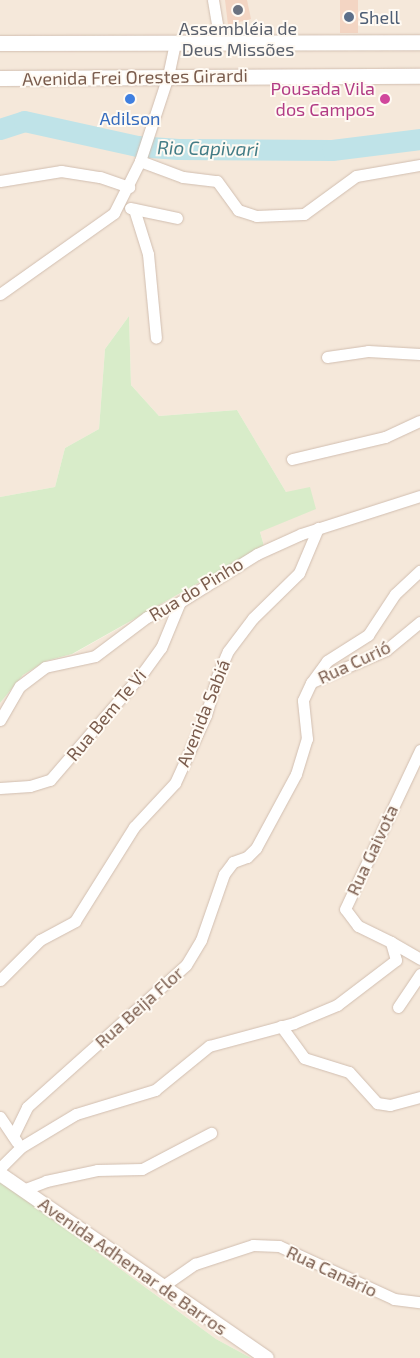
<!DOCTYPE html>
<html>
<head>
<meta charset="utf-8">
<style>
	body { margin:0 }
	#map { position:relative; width:420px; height:1358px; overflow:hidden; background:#fdf6ec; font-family:"Exo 2",sans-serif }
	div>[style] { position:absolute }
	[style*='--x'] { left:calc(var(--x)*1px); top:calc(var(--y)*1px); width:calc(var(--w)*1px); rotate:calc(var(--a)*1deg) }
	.residential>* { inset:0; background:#f5e8da }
	.green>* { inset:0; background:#d8ecc9 }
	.river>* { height:21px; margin:-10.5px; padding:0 10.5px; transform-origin:10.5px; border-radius:10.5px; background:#bfe3e8 }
	.building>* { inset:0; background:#f3d5c3; transform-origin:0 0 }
	.roads { filter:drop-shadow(0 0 1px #d1beb0) drop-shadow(0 0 1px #d1beb0) }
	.minor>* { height:11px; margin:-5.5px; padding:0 5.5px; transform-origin:5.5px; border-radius:5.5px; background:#fff }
	.tertiary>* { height:14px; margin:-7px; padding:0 7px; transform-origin:7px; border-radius:7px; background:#fff }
	.secondary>* { height:15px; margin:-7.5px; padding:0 7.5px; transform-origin:7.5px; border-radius:7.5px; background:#fff }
	.dots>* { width:14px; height:14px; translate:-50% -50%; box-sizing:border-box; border:2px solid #fffaf3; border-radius:50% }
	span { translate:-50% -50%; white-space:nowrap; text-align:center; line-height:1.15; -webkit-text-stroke:4px #fffaf3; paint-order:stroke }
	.service-label { font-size:18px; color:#4e5e75 }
	.left { translate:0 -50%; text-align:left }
	.worship-label { font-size:18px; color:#5b616d }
	.street-label { font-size:18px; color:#7a5c4d }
	.hotel-label { font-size:18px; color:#b23c85 }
	.right { translate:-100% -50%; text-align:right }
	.shop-label { font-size:18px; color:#366cbe }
	.water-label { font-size:19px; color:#437c86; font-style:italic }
</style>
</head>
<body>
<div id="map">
	<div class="residential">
		<div style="clip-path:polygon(0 0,420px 0,420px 1358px,251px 1358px,216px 1339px,0 1181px,0 703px,23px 675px,46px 661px,73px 654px,264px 546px,260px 532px,286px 492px,237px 410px,159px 416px,131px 385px,129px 316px,105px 349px,99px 429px,65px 448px,55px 487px,0 497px)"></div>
	</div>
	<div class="green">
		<div style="clip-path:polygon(129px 316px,131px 385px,159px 416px,237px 410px,286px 492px,310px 487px,316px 509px,260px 532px,264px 546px,72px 654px,46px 661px,23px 675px,0 703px,0 497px,55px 487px,65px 448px,99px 429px,105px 349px)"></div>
		<div style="clip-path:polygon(0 1181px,216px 1339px,251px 1358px,0 1358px)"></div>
	</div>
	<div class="river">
		<div style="--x:0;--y:129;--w:25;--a:-18"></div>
		<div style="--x:24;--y:121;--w:116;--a:12.5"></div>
		<div style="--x:137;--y:146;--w:41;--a:4.2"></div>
		<div style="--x:178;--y:149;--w:154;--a:0.4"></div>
		<div style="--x:332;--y:150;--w:89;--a:-7.1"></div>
	</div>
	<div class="building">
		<div style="clip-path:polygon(225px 0,247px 0,251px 19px,228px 25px)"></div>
		<div style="left:340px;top:0;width:18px;height:33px"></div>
	</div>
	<div class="roads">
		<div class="minor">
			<div style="--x:213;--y:0;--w:43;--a:80.5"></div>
			<div style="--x:140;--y:161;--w:46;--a:20.4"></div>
			<div style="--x:183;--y:177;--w:34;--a:7"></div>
			<div style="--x:217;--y:181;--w:36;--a:54"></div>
			<div style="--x:238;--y:210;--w:19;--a:18"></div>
			<div style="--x:256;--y:216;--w:48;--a:-2.4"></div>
			<div style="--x:304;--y:214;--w:64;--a:-36.2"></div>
			<div style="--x:356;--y:176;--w:65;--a:-9.8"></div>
			<div style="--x:0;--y:181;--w:62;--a:-9.3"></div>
			<div style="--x:61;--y:171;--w:39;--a:9"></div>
			<div style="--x:100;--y:177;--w:31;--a:19"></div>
			<div style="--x:130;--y:208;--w:48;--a:12"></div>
			<div style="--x:134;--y:209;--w:47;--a:72.7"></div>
			<div style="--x:148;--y:254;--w:84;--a:84.6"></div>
			<div style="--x:0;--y:294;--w:140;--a:-35.4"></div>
			<div style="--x:114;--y:213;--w:58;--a:-63.4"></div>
			<div style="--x:140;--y:161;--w:89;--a:-71.8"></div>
			<div style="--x:168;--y:76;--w:35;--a:-78"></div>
			<div style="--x:327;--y:357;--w:41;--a:-8.3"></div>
			<div style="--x:368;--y:351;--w:52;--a:3.3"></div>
			<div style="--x:292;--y:459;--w:96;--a:-13.3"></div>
			<div style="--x:385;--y:437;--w:38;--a:-25"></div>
			<div style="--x:312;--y:682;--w:81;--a:-23.4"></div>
			<div style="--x:386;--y:650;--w:44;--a:-39.5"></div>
			<div style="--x:0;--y:720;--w:39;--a:-60"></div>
			<div style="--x:20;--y:686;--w:31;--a:-37"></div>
			<div style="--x:45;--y:667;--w:51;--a:-12.4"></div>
			<div style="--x:95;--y:656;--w:65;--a:-36.9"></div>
			<div style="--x:147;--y:617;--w:36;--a:-24"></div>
			<div style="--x:180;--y:602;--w:91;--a:-31.9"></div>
			<div style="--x:257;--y:554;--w:48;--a:-24.4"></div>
			<div style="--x:301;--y:534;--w:125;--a:-17.7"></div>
			<div style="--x:0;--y:788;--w:30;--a:-4"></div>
			<div style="--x:30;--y:786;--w:21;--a:-17"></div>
			<div style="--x:50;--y:780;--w:144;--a:-49.2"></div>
			<div style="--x:144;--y:671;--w:29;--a:-54"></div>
			<div style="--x:161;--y:648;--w:50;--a:-67.6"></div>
			<div style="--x:391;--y:942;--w:34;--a:30"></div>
			<div style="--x:396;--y:960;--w:19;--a:-106"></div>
			<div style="--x:391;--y:942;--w:37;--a:-154"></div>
			<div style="--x:358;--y:926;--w:21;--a:-127"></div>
			<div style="--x:345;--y:909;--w:176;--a:-64.7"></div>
			<div style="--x:0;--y:980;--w:57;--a:-45"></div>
			<div style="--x:40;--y:940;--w:40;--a:-28"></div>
			<div style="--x:75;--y:921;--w:111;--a:-57.9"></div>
			<div style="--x:134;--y:827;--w:60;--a:-47"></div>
			<div style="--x:175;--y:783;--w:75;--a:-65.5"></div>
			<div style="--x:206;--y:715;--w:37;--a:-74"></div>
			<div style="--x:216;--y:679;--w:30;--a:-67"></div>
			<div style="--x:228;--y:651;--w:41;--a:-52.9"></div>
			<div style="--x:253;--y:618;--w:64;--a:-44.4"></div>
			<div style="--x:299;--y:573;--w:49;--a:-67.1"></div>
			<div style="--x:398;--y:1007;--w:40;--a:-56"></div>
			<div style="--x:281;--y:1026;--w:39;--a:54"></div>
			<div style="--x:304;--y:1058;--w:47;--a:17.3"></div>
			<div style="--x:349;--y:1072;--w:42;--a:47.9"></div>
			<div style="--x:377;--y:1103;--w:13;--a:9"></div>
			<div style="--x:390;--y:1105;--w:31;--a:-15"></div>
			<div style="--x:0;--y:1117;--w:30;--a:56"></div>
			<div style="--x:13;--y:1136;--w:32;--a:-64"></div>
			<div style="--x:27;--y:1107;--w:213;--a:-41.8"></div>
			<div style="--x:186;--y:965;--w:29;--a:-59"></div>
			<div style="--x:201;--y:940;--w:70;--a:-70.8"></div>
			<div style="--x:224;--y:874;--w:15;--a:-53"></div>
			<div style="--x:233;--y:862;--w:15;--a:-20"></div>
			<div style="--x:247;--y:857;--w:13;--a:-45"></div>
			<div style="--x:256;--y:848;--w:84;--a:-61.6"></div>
			<div style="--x:296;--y:774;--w:37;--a:-73"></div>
			<div style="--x:307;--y:739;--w:39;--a:-96"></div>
			<div style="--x:303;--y:700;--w:19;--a:-65"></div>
			<div style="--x:311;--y:683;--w:27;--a:-54"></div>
			<div style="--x:327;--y:661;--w:49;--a:-32.4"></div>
			<div style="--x:368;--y:635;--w:49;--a:-56.6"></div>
			<div style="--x:395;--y:594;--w:34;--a:-43"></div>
			<div style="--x:0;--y:1168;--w:30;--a:-45"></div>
			<div style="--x:21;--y:1147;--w:64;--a:-31"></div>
			<div style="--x:76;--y:1114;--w:83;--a:-16.9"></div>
			<div style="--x:155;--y:1090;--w:70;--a:-39.2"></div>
			<div style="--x:209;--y:1046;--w:88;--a:-15.1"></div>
			<div style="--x:294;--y:1023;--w:47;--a:-22.7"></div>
			<div style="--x:337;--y:1005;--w:74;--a:-37.3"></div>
			<div style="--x:23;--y:1190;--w:25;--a:-21"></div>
			<div style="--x:46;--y:1181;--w:52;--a:-12.2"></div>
			<div style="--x:97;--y:1170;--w:45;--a:-1.3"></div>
			<div style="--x:142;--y:1169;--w:78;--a:-27.6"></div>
			<div style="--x:163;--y:1286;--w:39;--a:-35"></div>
			<div style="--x:195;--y:1264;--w:61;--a:-18.1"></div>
			<div style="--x:253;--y:1245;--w:26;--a:2"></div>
			<div style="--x:279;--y:1246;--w:127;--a:24.7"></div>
			<div style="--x:394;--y:1299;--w:26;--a:7"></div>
		</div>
		<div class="tertiary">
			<div style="--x:0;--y:1174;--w:324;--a:34.6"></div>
		</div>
		<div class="secondary">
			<div style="--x:0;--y:43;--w:420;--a:-0.1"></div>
			<div style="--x:0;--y:78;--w:420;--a:-0.3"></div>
		</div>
	</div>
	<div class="dots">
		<div style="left:238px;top:10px;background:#6b7280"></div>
		<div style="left:349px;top:17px;background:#5c6f8a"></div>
		<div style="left:130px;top:99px;background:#3f7fe0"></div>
		<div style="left:385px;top:99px;background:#d1479c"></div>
	</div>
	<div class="service-label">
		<span class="left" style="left:359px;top:17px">Shell</span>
	</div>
	<div class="worship-label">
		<span style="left:238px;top:39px">Assembléia de<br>Deus Missões</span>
	</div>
	<div class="street-label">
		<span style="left:135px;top:77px;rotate:-1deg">Avenida Frei Orestes Girardi</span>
		<span style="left:196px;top:589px;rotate:-31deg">Rua do Pinho</span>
		<span style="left:354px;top:662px;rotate:-25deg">Rua Curió</span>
		<span style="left:203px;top:713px;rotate:-68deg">Avenida Sabiá</span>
		<span style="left:106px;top:715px;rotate:-50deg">Rua Bem Te Vi</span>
		<span style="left:372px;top:850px;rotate:-65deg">Rua Gaivota</span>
		<span style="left:139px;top:1007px;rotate:-42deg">Rua Beija Flor</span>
		<span style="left:133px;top:1266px;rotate:35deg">Avenida Adhemar de Barros</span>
		<span style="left:332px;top:1271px;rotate:25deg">Rua Canário</span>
	</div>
	<div class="hotel-label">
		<span class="right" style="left:375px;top:99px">Pousada Vila<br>dos Campos</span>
	</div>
	<div class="shop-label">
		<span style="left:130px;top:118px">Adilson</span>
	</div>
	<div class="water-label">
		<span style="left:208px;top:148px;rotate:1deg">Rio Capivari</span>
	</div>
</div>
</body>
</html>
